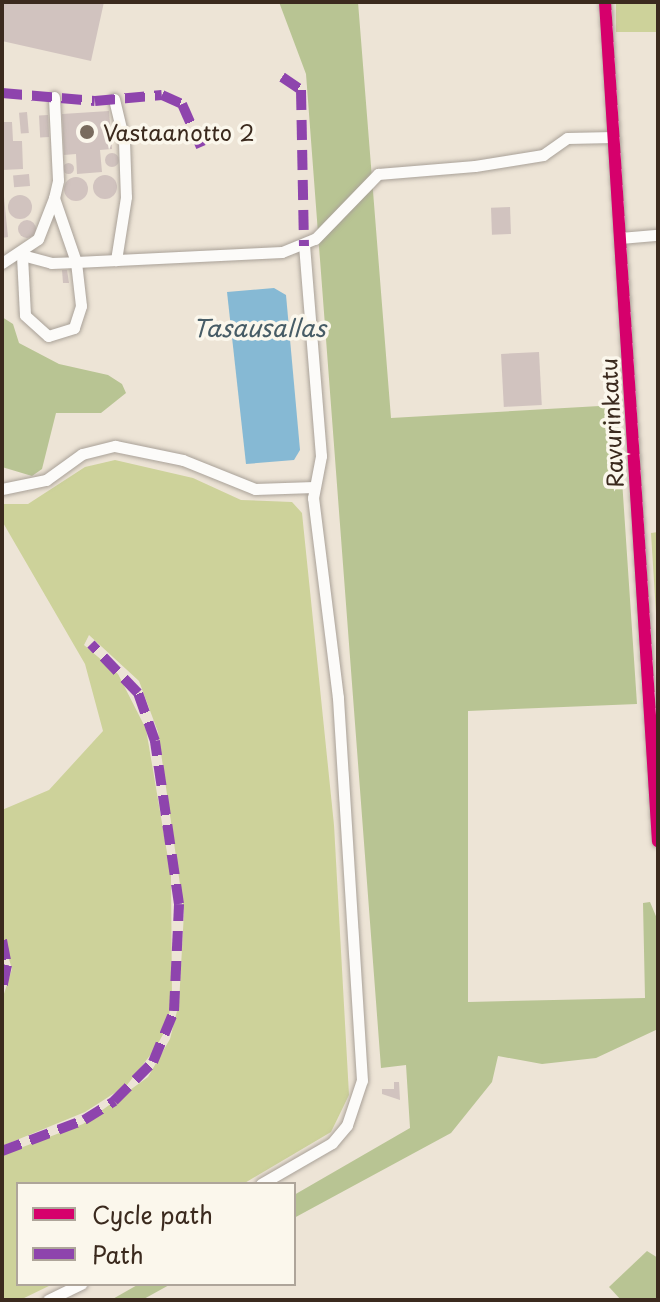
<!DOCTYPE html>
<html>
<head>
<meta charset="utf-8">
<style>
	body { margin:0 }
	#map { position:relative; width:660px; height:1302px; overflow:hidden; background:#ede4d6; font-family:"Playpen Sans",sans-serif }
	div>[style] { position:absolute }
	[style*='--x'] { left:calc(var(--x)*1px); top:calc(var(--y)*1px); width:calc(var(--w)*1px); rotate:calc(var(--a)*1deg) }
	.green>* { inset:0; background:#cdd29a; transform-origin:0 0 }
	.forest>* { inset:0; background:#b8c493 }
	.water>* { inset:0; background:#86b9d4 }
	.building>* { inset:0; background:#d1c3bf; transform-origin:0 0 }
	.round { border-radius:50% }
	.roads { filter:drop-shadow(0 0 2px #a9a198) drop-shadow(0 0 2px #a9a198) }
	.minor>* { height:11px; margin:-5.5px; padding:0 5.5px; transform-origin:5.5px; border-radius:5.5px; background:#fcfbf9 }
	.quiet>* { height:10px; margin-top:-5px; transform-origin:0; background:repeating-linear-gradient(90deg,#8e44ad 0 20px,transparent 0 30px) }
	.cycleway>* { height:12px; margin:-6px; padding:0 6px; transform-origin:6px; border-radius:6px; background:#d6006c }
	.dots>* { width:22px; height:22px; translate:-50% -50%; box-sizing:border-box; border:4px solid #fbf7ec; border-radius:50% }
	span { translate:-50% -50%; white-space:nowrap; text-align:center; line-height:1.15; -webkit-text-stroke:7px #fbf7ec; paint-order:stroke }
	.poi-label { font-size:22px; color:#3b2a1e }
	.left { translate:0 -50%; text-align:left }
	.street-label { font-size:22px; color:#3b2a1e }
	.water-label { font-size:24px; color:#475c66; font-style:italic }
	.frame { position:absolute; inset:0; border:4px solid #3b2a1e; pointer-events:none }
	.legend { position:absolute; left:16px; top:1182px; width:280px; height:104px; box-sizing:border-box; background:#fbf7ec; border:2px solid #aea59a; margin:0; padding:10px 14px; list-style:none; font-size:24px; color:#3b2a1e }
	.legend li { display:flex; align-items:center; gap:16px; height:40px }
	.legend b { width:40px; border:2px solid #aea59a }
</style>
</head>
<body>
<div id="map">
	<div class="green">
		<div style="left:658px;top:3px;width:29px;height:42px;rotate:90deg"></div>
		<div style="clip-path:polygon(115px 460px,193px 478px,241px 500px,292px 502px,302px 513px,334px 825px,349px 1095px,331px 1132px,243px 1184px,18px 1184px,18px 1284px,53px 1284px,20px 1300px,2px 1300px,2px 1155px,83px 1124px,148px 1077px,170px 1039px,179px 1003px,184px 912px,158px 732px,139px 681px,89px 635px,84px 645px,118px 674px,146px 729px,171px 876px,172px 997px,167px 1027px,155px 1049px,127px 1085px,85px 1112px,2px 1146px,2px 1000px,12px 969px,2px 936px,2px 810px,49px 790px,103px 731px,85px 664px,2px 521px,2px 504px,28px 504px,85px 467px)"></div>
		<div style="clip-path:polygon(658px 532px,658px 645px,651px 533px)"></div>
	</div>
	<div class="forest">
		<div style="clip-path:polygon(279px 2px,358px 2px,391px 418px,617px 405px,637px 704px,468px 711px,468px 1002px,645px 998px,643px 903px,650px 902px,658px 921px,658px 1029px,596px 1058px,542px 1064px,498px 1056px,492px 1082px,451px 1133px,294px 1218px,294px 1195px,410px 1128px,406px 1065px,381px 1068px,306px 74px)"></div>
		<div style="clip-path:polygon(2px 317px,13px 324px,19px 343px,59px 364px,108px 375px,122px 384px,126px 393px,101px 413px,56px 413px,42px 469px,32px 476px,2px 467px)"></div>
		<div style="clip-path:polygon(647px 1251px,658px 1258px,658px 1300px,621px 1300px,609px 1287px)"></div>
		<div style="clip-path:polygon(139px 1284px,171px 1284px,142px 1300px,111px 1300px)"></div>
	</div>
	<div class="water">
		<div style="clip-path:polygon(274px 288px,286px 295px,300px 450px,294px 460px,246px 464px,227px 292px)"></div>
	</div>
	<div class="building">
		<div style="clip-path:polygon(2px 2px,104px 2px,91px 61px,2px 41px)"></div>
		<div style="clip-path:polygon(109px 111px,112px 149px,100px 150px,102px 172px,77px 174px,76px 154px,64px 155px,62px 114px)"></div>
		<div style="left:27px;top:112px;width:21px;height:8px;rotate:85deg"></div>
		<div style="left:48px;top:115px;width:22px;height:9px;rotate:87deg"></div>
		<div style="clip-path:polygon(2px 122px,12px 122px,13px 141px,22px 141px,23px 169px,2px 170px)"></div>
		<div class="round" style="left:105px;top:153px;width:14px;height:14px"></div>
		<div class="round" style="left:62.5px;top:162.5px;width:11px;height:11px"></div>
		<div style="left:29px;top:174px;width:12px;height:16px;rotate:85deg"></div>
		<div class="round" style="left:93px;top:175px;width:24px;height:24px"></div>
		<div class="round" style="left:64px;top:177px;width:24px;height:24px"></div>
		<div style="clip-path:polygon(2px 177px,8px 237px,2px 238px)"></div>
		<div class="round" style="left:8px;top:195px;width:24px;height:24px"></div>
		<div style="left:510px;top:207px;width:27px;height:19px;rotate:88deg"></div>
		<div class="round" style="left:18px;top:220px;width:18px;height:18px"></div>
		<div style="clip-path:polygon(62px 270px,67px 270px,69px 283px,63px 283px)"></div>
		<div style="left:539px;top:352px;width:53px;height:38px;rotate:87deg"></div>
		<div style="clip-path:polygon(394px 1082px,399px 1082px,400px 1100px,382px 1094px,382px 1089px,394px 1089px)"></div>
	</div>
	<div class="roads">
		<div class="minor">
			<div style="--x:605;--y:2;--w:841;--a:86.39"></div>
			<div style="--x:114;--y:99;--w:43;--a:76.6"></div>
			<div style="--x:124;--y:141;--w:56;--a:88"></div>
			<div style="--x:126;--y:197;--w:64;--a:99"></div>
			<div style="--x:54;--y:198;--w:68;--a:71"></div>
			<div style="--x:76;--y:262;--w:44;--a:83.5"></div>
			<div style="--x:81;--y:306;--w:23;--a:108"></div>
			<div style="--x:74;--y:328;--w:27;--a:163"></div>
			<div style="--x:48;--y:336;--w:31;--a:-138"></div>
			<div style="--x:25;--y:315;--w:60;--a:-92.9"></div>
			<div style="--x:22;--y:255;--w:30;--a:15"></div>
			<div style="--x:51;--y:263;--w:25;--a:-2"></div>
			<div style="--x:76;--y:262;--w:206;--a:-2.8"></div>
			<div style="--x:282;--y:252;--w:35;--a:-22"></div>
			<div style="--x:315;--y:239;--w:91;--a:-45.9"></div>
			<div style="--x:378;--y:174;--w:97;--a:-4.7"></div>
			<div style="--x:475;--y:166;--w:69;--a:-9.2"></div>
			<div style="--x:543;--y:155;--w:29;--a:-35"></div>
			<div style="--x:567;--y:138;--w:46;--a:-1.2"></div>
			<div style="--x:620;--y:238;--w:38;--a:-5"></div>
			<div style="--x:2;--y:263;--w:43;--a:-33.7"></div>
			<div style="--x:38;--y:239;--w:44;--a:-68.7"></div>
			<div style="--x:54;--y:198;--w:18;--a:-77"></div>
			<div style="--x:58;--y:180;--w:83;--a:-92.8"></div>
			<div style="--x:2;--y:489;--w:45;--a:-11.6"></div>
			<div style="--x:46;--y:480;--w:44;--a:-35.8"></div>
			<div style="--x:82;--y:454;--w:34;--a:-14"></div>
			<div style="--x:115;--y:446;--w:69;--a:11.6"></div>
			<div style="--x:183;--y:460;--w:78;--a:21.9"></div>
			<div style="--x:255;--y:489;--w:59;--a:-1.9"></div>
			<div style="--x:261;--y:1184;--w:82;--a:-30"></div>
			<div style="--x:332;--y:1143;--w:23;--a:-50"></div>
			<div style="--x:347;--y:1125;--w:47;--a:-71.6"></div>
			<div style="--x:362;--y:1080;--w:383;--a:-93.6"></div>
			<div style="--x:338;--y:698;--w:202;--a:-97.1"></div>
			<div style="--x:313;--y:498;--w:43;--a:-79.2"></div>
			<div style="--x:321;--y:456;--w:211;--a:-94.6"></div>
			<div style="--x:48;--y:1300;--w:37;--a:-26"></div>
		</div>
	</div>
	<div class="quiet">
		<div style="--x:282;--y:77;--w:23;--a:34"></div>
		<div style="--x:301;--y:90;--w:156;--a:88.9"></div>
		<div style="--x:2;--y:93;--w:93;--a:4.9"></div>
		<div style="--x:95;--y:101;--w:67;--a:-5.1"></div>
		<div style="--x:162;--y:95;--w:22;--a:24"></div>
		<div style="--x:182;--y:104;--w:47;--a:66.2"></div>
		<div style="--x:2;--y:940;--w:25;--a:79"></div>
		<div style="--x:7;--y:965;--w:24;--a:102"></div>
		<div style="--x:2;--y:1151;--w:88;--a:-20.7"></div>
		<div style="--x:84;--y:1120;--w:36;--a:-32"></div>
		<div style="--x:114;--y:1101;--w:55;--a:-45"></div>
		<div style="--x:153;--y:1062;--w:55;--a:-67.6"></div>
		<div style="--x:174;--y:1011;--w:107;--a:-87.3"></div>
		<div style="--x:179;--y:904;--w:165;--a:-98.4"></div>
		<div style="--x:155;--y:741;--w:51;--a:-109.5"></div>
		<div style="--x:138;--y:693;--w:68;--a:-133.8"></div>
	</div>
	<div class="cycleway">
		<div style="--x:605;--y:2;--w:841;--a:86.39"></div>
	</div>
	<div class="dots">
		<div style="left:87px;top:132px;background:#796b5e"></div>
	</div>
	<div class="poi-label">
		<span class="left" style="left:103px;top:132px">Vastaanotto 2</span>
	</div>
	<div class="street-label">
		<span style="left:611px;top:423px;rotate:-93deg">Ravurinkatu</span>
	</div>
	<div class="water-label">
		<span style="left:259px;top:328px">Tasausallas</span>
	</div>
	<div class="frame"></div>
	<ul class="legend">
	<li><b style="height:10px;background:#d6006c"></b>Cycle path</li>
	<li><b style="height:10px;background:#8e44ad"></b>Path</li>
	</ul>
</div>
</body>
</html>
